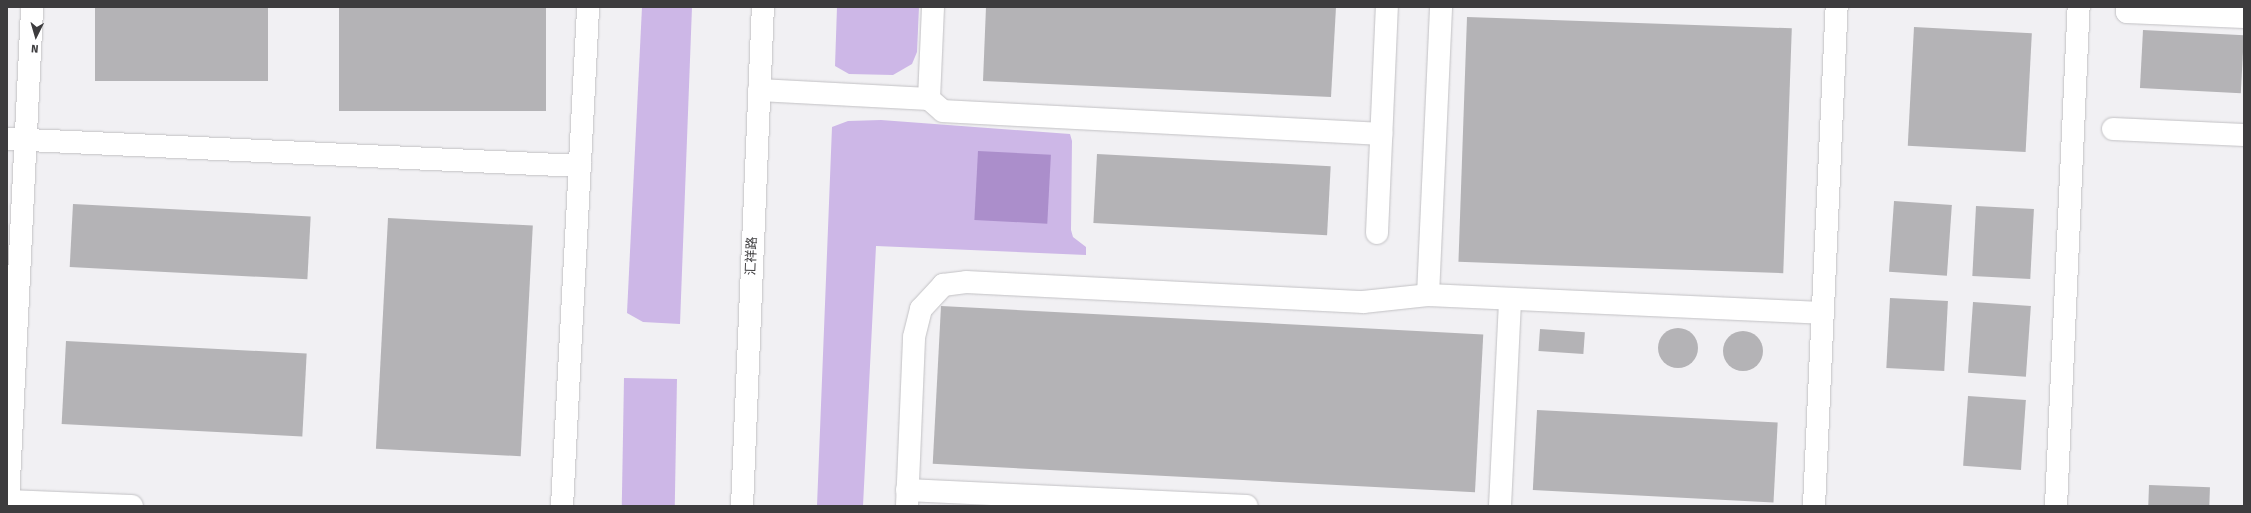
<!DOCTYPE html>
<html>
<head>
<meta charset="utf-8">
<style>
	body { margin:0 }
	#map { position:relative; width:2251px; height:513px; overflow:hidden; background:#f1f0f3; font-family:"Fira Sans","Noto Sans SC",sans-serif }
	div>[style] { position:absolute }
	[style*='--x'] { left:calc(var(--x)*1px); top:calc(var(--y)*1px); width:calc(var(--w)*1px); rotate:calc(var(--a)*1deg) }
	.green>* { inset:0; background:#cdb7e7; transform-origin:0 0 }
	.water>* { inset:0; background:#ab8ecb; transform-origin:0 0 }
	.building>* { inset:0; background:#b4b3b6; transform-origin:0 0 }
	.round { border-radius:50% }
	.roads { filter:drop-shadow(0 0 1px #c2c1c4) drop-shadow(0 0 1px #c2c1c4) }
	.minor>* { height:22px; margin:-11px; padding:0 11px; transform-origin:11px; border-radius:11px; background:#fff }
	.major>* { height:22px; margin:-11px; padding:0 11px; transform-origin:11px; border-radius:11px; background:#fff }
	span { translate:-50% -50%; white-space:nowrap; text-align:center; line-height:1.15; -webkit-text-stroke:4px #fefeff; paint-order:stroke }
	.street-label { font-size:13px; color:#3d3c3e }
	.frame { position:absolute; inset:0; border:8px solid #3d3c3e; pointer-events:none }
	.north { position:absolute; left:16px; top:16px; width:40px; height:40px; -webkit-text-stroke:3px #fefeff; paint-order:stroke; rotate:185deg; font-size:11px; font-weight:700; line-height:16px; text-align:center; color:#3d3c3e }
	.north::after { content:''; display:block; margin:auto; width:14px; height:18px; background:#3d3c3e; clip-path:polygon(50% 0,100% 100%,50% 72%,0 100%) }
</style>
</head>
<body>
<div id="map">
	<div class="green">
		<div style="clip-path:polygon(642px 7px,692px 7px,680px 324px,643px 322px,627px 313px)"></div>
		<div style="clip-path:polygon(837px 7px,919px 7px,917px 52px,912px 64px,893px 75px,849px 74px,835px 66px)"></div>
		<div style="clip-path:polygon(881px 120px,1070px 134px,1072px 141px,1071px 230px,1073px 237px,1086px 247px,1086px 255px,876px 246px,863px 506px,817px 506px,832px 127px,848px 121px)"></div>
		<div style="left:624px;top:378px;width:53px;height:128px;rotate:1deg"></div>
	</div>
	<div class="water">
		<div style="left:978px;top:151px;width:73px;height:69px;rotate:3deg"></div>
	</div>
	<div class="building">
		<div style="left:95px;top:7px;width:173px;height:74px"></div>
		<div style="left:339px;top:7px;width:207px;height:104px"></div>
		<div style="clip-path:polygon(986px 7px,1336px 7px,1331px 97px,983px 81px)"></div>
		<div style="left:1467px;top:17px;width:325px;height:245px;rotate:2deg"></div>
		<div style="left:1914px;top:27px;width:118px;height:119px;rotate:3deg"></div>
		<div style="left:2143px;top:30px;width:101px;height:58px;rotate:3deg"></div>
		<div style="left:1097px;top:154px;width:234px;height:69px;rotate:3deg"></div>
		<div style="left:1894px;top:201px;width:58px;height:71px;rotate:4deg"></div>
		<div style="left:73px;top:204px;width:238px;height:63px;rotate:3deg"></div>
		<div style="left:1976px;top:206px;width:58px;height:70px;rotate:3deg"></div>
		<div style="left:388px;top:218px;width:145px;height:231px;rotate:3deg"></div>
		<div style="left:1890px;top:298px;width:58px;height:70px;rotate:3deg"></div>
		<div style="left:1973px;top:302px;width:58px;height:71px;rotate:4deg"></div>
		<div style="left:941px;top:306px;width:543px;height:158px;rotate:3deg"></div>
		<div class="round" style="left:1658px;top:328px;width:40px;height:40px"></div>
		<div style="left:1540px;top:329px;width:45px;height:22px;rotate:4deg"></div>
		<div class="round" style="left:1723px;top:331px;width:40px;height:40px"></div>
		<div style="left:66px;top:341px;width:241px;height:83px;rotate:3deg"></div>
		<div style="left:1968px;top:396px;width:58px;height:70px;rotate:4deg"></div>
		<div style="left:1537px;top:410px;width:241px;height:80px;rotate:3deg"></div>
		<div style="left:2149px;top:485px;width:61px;height:21px;rotate:2deg"></div>
	</div>
	<div class="roads">
		<div class="minor">
			<div style="--x:2127;--y:7;--w:5;--a:90"></div>
			<div style="--x:2127;--y:12;--w:117;--a:2.4"></div>
			<div style="--x:759;--y:90;--w:170;--a:3"></div>
			<div style="--x:929;--y:99;--w:18;--a:41"></div>
			<div style="--x:943;--y:111;--w:439;--a:3"></div>
			<div style="--x:929;--y:99;--w:92;--a:-87.5"></div>
			<div style="--x:2113;--y:129;--w:131;--a:2.6"></div>
			<div style="--x:7;--y:139;--w:574;--a:2.7"></div>
			<div style="--x:1377;--y:233;--w:226;--a:-87.5"></div>
			<div style="--x:1428;--y:295;--w:394;--a:2.6"></div>
			<div style="--x:907;--y:490;--w:340;--a:2.7"></div>
			<div style="--x:7;--y:501;--w:125;--a:2.3"></div>
			<div style="--x:8;--y:501;--w:495;--a:-87.2"></div>
			<div style="--x:562;--y:506;--w:500;--a:-87"></div>
			<div style="--x:907;--y:506;--w:169;--a:-87.6"></div>
			<div style="--x:914;--y:337;--w:29;--a:-76"></div>
			<div style="--x:921;--y:309;--w:33;--a:-47"></div>
			<div style="--x:943;--y:285;--w:23;--a:-7"></div>
			<div style="--x:966;--y:282;--w:398;--a:2.9"></div>
			<div style="--x:1363;--y:302;--w:65;--a:-6.1"></div>
			<div style="--x:1428;--y:295;--w:288;--a:-87.4"></div>
			<div style="--x:1500;--y:506;--w:207;--a:-87.2"></div>
			<div style="--x:1814;--y:506;--w:500;--a:-87.4"></div>
			<div style="--x:2056;--y:506;--w:500;--a:-87.4"></div>
		</div>
		<div class="major">
			<div style="--x:742;--y:506;--w:499;--a:-87.6"></div>
		</div>
	</div>
	<div class="street-label">
		<span style="left:752px;top:256px;rotate:-88deg">汇祥路</span>
	</div>
	<div class="frame"></div>
	<div class="north">N</div>
</div>
</body>
</html>
